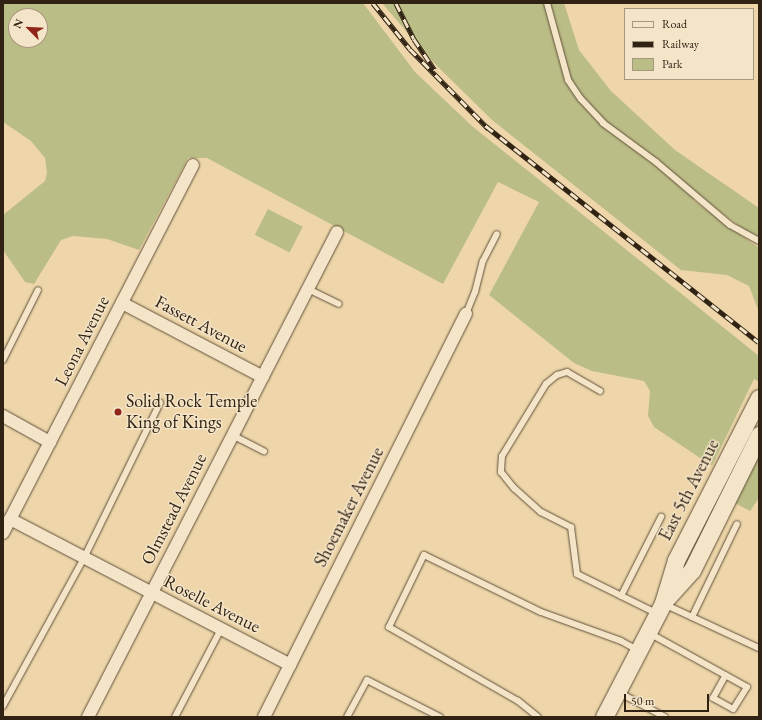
<!DOCTYPE html>
<html>
<head>
<meta charset="utf-8">
<style>
	body { margin:0 }
	#map { position:relative; width:762px; height:720px; overflow:hidden; background:#eed6aa; font-family:"EB Garamond",serif }
	div>[style] { position:absolute }
	[style*='--x'] { left:calc(var(--x)*1px); top:calc(var(--y)*1px); width:calc(var(--w)*1px); rotate:calc(var(--a)*1deg) }
	.green>* { inset:0; background:#bbbd86; transform-origin:0 0 }
	.roads { filter:drop-shadow(0 0 1px #60503a) drop-shadow(0 0 1px #60503a) }
	.service>* { height:6px; margin:-3px; padding:0 3px; transform-origin:3px; border-radius:3px; background:#f4e4c8 }
	.minor>* { height:12px; margin:-6px; padding:0 6px; transform-origin:6px; border-radius:6px; background:#f4e4c8 }
	.secondary>* { height:17px; margin:-8.5px; padding:0 8.5px; transform-origin:8.5px; border-radius:8.5px; background:#f4e4c8 }
	.rail>* { height:4.5px; margin-top:-2.25px; transform-origin:0; background:repeating-linear-gradient(90deg,#f4e4c8 0 9px,#312314 0 18px); box-sizing:border-box; border-block:1px solid #312314 }
	.dots>* { width:11px; height:11px; translate:-50% -50%; box-sizing:border-box; border:2px solid #f4e4c8; border-radius:50% }
	span { translate:-50% -50%; white-space:nowrap; text-align:center; line-height:1.15; -webkit-text-stroke:3px #f4e4c8; paint-order:stroke }
	.street-label { font-size:18px; color:#312314 }
	.poi-label { font-size:18px; color:#312314 }
	.left { translate:0 -50%; text-align:left }
	.frame { position:absolute; inset:0; border:4px solid #312314; pointer-events:none }
	.legend { position:absolute; left:624px; top:8px; width:130px; height:72px; box-sizing:border-box; background:#f4e4c8; border:1px solid #a69780; margin:0; padding:5px 7px; list-style:none; font-size:12px; color:#312314 }
	.legend li { display:flex; align-items:center; gap:8px; height:20px }
	.legend b { width:20px; border:1px solid #a69780 }
	.north { position:absolute; left:8px; top:8px; width:40px; height:40px; box-sizing:border-box; background:#f4e4c8; border:1px solid #a69780; border-radius:50%; rotate:294deg; font-size:11px; font-weight:700; line-height:16px; text-align:center; color:#312314 }
	.north::after { content:''; display:block; margin:auto; width:14px; height:18px; background:#8f2418; clip-path:polygon(50% 0,100% 100%,50% 72%,0 100%) }
	.scale { position:absolute; left:624px; top:694px; width:85px; height:18px; box-sizing:border-box; border:2px solid #312314; border-top:0; padding-left:5px; font-size:12px; line-height:14px; white-space:nowrap; color:#312314; -webkit-text-stroke:3px #f4e4c8; paint-order:stroke }
</style>
</head>
<body>
<div id="map">
	<div class="green">
		<div style="clip-path:polygon(evenodd,3px 3px,363px 3px,415px 72px,472px 126px,759px 356px,759px 382px,754px 379px,712px 466px,654px 427px,648px 416px,650px 391px,644px 381px,592px 371px,574px 363px,489px 295px,539px 202px,498px 182px,443px 284px,207px 158px,188px 158px,139px 250px,107px 239px,73px 236px,61px 240px,34px 284px,25px 282px,3px 250px,3px 215px,45px 181px,47px 173px,45px 158px,31px 141px,3px 122px,3px 3px,16px 16px,40px 16px,40px 40px,16px 40px,16px 16px)"></div>
		<div style="clip-path:polygon(382px 3px,564px 3px,579px 50px,611px 91px,675px 150px,759px 208px,759px 237px,743px 229px,698px 195px,693px 200px,759px 248px,759px 312px,749px 286px,727px 275px,681px 270px,492px 120px,430px 59px)"></div>
		<div style="left:268px;top:209px;width:39px;height:29px;rotate:27deg"></div>
		<div style="clip-path:polygon(759px 454px,759px 498px,750px 511px,733px 502px)"></div>
	</div>
	<div class="roads">
		<div class="service">
			<div style="--x:547;--y:3;--w:80;--a:74.7"></div>
			<div style="--x:568;--y:80;--w:23;--a:56"></div>
			<div style="--x:581;--y:99;--w:33;--a:47"></div>
			<div style="--x:603;--y:123;--w:66;--a:36.3"></div>
			<div style="--x:656;--y:162;--w:97;--a:40.4"></div>
			<div style="--x:730;--y:225;--w:33;--a:29"></div>
			<div style="--x:308;--y:289;--w:34;--a:26"></div>
			<div style="--x:466;--y:314;--w:24;--a:-68"></div>
			<div style="--x:475;--y:292;--w:32;--a:-76"></div>
			<div style="--x:483;--y:261;--w:30;--a:-63"></div>
			<div style="--x:3;--y:360;--w:78;--a:-63.4"></div>
			<div style="--x:600;--y:391;--w:38;--a:-150"></div>
			<div style="--x:567;--y:372;--w:10;--a:163"></div>
			<div style="--x:557;--y:375;--w:14;--a:141"></div>
			<div style="--x:546;--y:384;--w:84;--a:121.4"></div>
			<div style="--x:502;--y:456;--w:16;--a:94"></div>
			<div style="--x:501;--y:472;--w:21;--a:51"></div>
			<div style="--x:514;--y:488;--w:36;--a:42"></div>
			<div style="--x:541;--y:512;--w:34;--a:27"></div>
			<div style="--x:571;--y:527;--w:47;--a:82.7"></div>
			<div style="--x:577;--y:574;--w:88;--a:26.3"></div>
			<div style="--x:232;--y:435;--w:36;--a:27"></div>
			<div style="--x:621;--y:596;--w:89;--a:-63.1"></div>
			<div style="--x:664;--y:604;--w:105;--a:24.9"></div>
			<div style="--x:692;--y:617;--w:103;--a:-64.2"></div>
			<div style="--x:649;--y:633;--w:112;--a:28.9"></div>
			<div style="--x:747;--y:687;--w:26;--a:122"></div>
			<div style="--x:733;--y:709;--w:23;--a:-151"></div>
			<div style="--x:713;--y:698;--w:26;--a:-61"></div>
			<div style="--x:618;--y:692;--w:53;--a:28"></div>
			<div style="--x:3;--y:706;--w:169;--a:-61.3"></div>
			<div style="--x:84;--y:558;--w:173;--a:-63.9"></div>
			<div style="--x:175;--y:717;--w:99;--a:-62.4"></div>
			<div style="--x:347;--y:717;--w:42;--a:-61.6"></div>
			<div style="--x:367;--y:680;--w:82;--a:26.9"></div>
			<div style="--x:538;--y:717;--w:26;--a:-141"></div>
			<div style="--x:518;--y:701;--w:149;--a:-150.2"></div>
			<div style="--x:389;--y:627;--w:80;--a:-64.1"></div>
			<div style="--x:424;--y:555;--w:130;--a:26"></div>
			<div style="--x:541;--y:612;--w:85;--a:19.9"></div>
			<div style="--x:621;--y:641;--w:18;--a:29"></div>
		</div>
		<div class="minor">
			<div style="--x:122;--y:303;--w:159;--a:27.7"></div>
			<div style="--x:3;--y:416;--w:54;--a:29"></div>
			<div style="--x:10;--y:519;--w:316;--a:27.5"></div>
			<div style="--x:3;--y:533;--w:414;--a:-62.7"></div>
			<div style="--x:88;--y:717;--w:545;--a:-62.82"></div>
			<div style="--x:264;--y:717;--w:451;--a:-63.4"></div>
		</div>
		<div class="secondary">
			<div style="--x:665;--y:600;--w:40;--a:-48"></div>
			<div style="--x:692;--y:570;--w:151;--a:-63.6"></div>
			<div style="--x:604;--y:717;--w:128;--a:-62.6"></div>
			<div style="--x:663;--y:603;--w:45;--a:-73.2"></div>
			<div style="--x:676;--y:560;--w:182;--a:-62.9"></div>
		</div>
	</div>
	<div class="rail">
		<div style="--x:373;--y:3;--w:59;--a:51.2"></div>
		<div style="--x:410;--y:49;--w:112;--a:45.4"></div>
		<div style="--x:396;--y:3;--w:40;--a:63.4"></div>
		<div style="--x:414;--y:39;--w:37;--a:56"></div>
		<div style="--x:486;--y:126;--w:348;--a:38.4"></div>
	</div>
	<div class="dots">
		<div style="left:118px;top:412px;background:#8f2418"></div>
	</div>
	<div class="street-label">
		<span style="left:201px;top:324px;rotate:28deg">Fassett Avenue</span>
		<span style="left:82px;top:341px;rotate:-63deg">Leona Avenue</span>
		<span style="left:689px;top:490px;rotate:-63deg">East 5th Avenue</span>
		<span style="left:349px;top:507px;rotate:-63deg">Shoemaker Avenue</span>
		<span style="left:174px;top:509px;rotate:-63deg">Olmstead Avenue</span>
		<span style="left:212px;top:604px;rotate:27deg">Roselle Avenue</span>
	</div>
	<div class="poi-label">
		<span class="left" style="left:126px;top:412px">Solid Rock Temple<br>King of Kings</span>
	</div>
	<div class="frame"></div>
	<ul class="legend">
	<li><b style="height:5px;background:#f4e4c8"></b>Road</li>
	<li><b style="height:5px;background:#312314"></b>Railway</li>
	<li><b style="height:11px;background:#bbbd86"></b>Park</li>
	</ul>
	<div class="north">N</div>
	<div class="scale">50 m</div>
</div>
</body>
</html>
